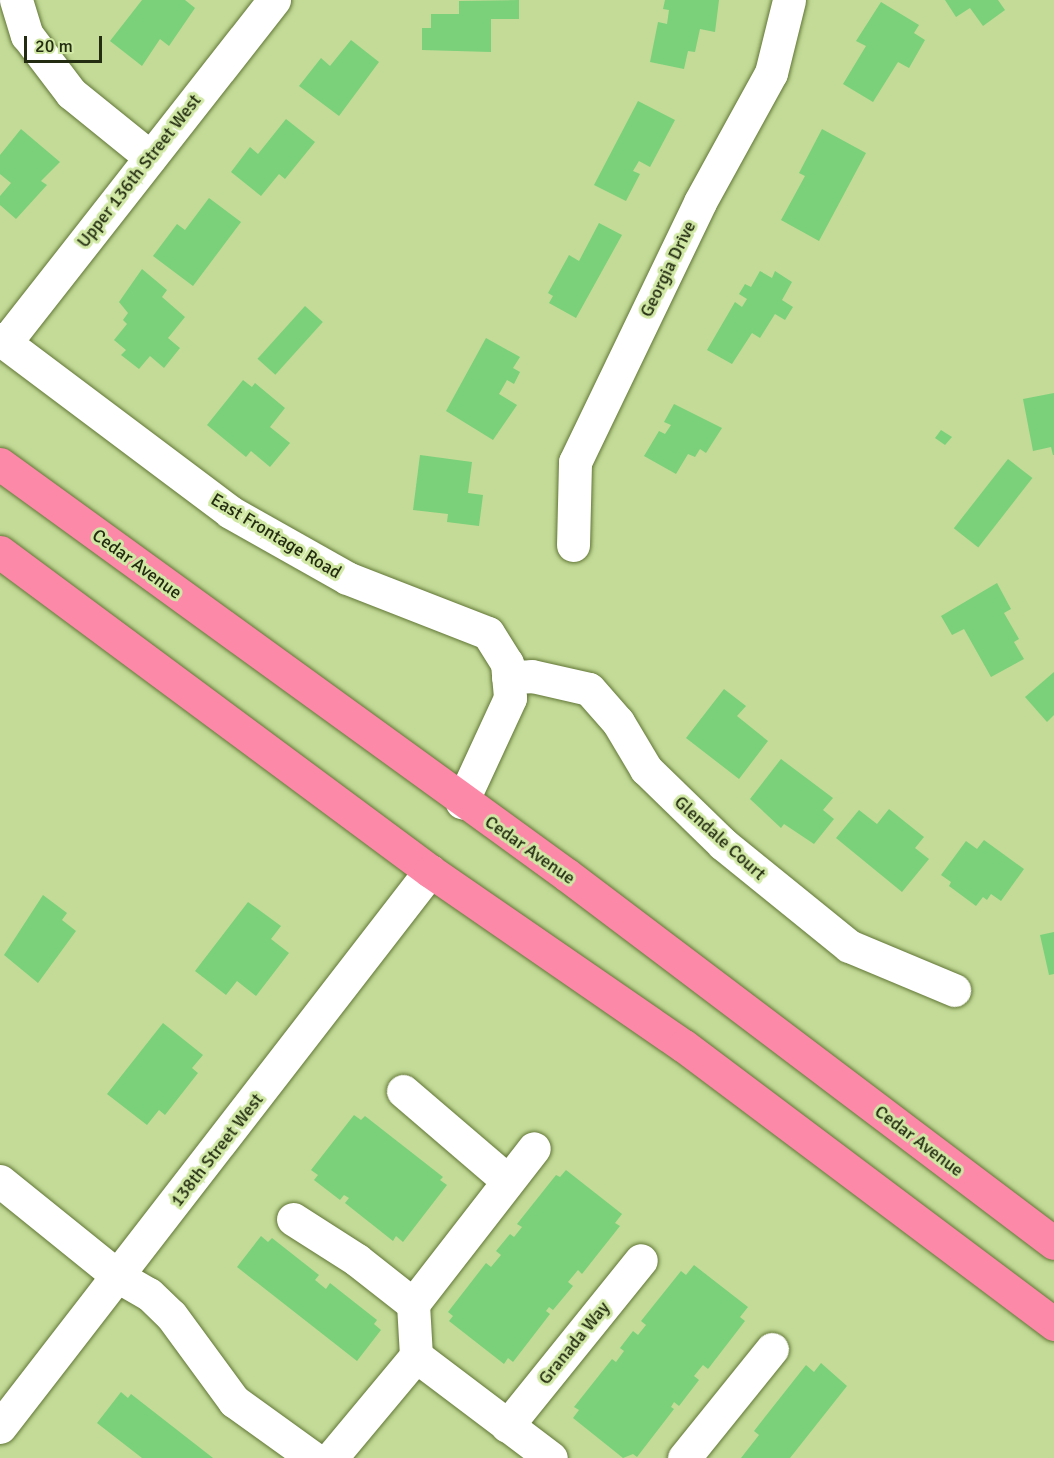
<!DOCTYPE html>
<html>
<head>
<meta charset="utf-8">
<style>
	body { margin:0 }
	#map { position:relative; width:1054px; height:1458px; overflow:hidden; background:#c3db97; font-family:Signika,sans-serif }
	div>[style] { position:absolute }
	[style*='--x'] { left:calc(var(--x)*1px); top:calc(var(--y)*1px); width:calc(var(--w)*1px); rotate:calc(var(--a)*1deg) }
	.building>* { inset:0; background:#7ad17a; transform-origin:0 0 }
	.roads { filter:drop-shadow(0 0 2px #627636) drop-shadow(0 0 2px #627636) }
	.minor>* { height:33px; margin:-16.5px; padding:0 16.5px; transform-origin:16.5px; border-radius:16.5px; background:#fff }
	.highway>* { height:33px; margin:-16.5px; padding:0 16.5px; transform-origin:16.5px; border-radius:16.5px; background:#fc89a8 }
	span { translate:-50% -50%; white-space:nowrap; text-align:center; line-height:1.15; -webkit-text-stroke:6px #d0e8a4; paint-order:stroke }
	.street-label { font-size:18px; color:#232c11 }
	.scale { position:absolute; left:24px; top:36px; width:78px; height:27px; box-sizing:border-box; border:3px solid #232c11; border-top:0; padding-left:8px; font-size:18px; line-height:21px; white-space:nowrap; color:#232c11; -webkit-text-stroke:4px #d0e8a4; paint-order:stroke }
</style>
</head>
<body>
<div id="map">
	<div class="building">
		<div style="clip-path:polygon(142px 0,185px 0,195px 8px,169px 46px,160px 39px,142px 66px,110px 41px)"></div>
		<div style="clip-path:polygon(519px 0,519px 19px,491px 19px,491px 52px,422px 50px,422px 28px,431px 28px,431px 14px,459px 14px,459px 1px)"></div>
		<div style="clip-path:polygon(665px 0,719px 0,715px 32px,700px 29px,695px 52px,688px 51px,684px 69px,650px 62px,658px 22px,667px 24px,669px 10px,663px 9px)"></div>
		<div style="clip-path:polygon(945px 0,998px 0,1005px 10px,983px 26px,970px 8px,956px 17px)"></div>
		<div style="clip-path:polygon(881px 2px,919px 25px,914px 33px,925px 40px,909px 68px,898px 62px,873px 102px,843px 84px,866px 46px,856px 41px)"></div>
		<div style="clip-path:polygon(351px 40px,379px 62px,339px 116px,299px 86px,321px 58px,330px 66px)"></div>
		<div style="clip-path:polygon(638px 101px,675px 120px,650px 167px,639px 161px,633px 171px,640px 174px,626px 201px,594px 185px)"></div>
		<div style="clip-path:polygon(286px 119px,315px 142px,285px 179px,279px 174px,261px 196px,231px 172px,250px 147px,258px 154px)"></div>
		<div style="clip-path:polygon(21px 129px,60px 162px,41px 181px,47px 185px,16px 219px,0 205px,0 196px,11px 183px,0 174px,0 155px)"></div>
		<div style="clip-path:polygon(822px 129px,866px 153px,819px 241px,781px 220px,805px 176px,799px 173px)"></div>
		<div style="clip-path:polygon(209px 198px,241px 222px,193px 286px,153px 256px,177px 224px,185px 230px)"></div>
		<div style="clip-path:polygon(599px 223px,622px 235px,576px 318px,549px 303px,553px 296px,548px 293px,569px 255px,579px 261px)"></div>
		<div style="clip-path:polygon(142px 269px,167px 290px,162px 297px,185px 317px,168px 338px,180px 348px,164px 368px,150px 356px,139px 369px,121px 355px,126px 350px,114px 340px,127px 324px,123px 320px,128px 313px,119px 302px)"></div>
		<div style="clip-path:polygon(760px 271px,772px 278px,775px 271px,792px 282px,782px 300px,793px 307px,785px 320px,775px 314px,760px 338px,752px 333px,732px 364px,707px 350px,735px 302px,742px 307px,747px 299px,739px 294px,745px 284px,751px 287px)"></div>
		<div style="left:305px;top:306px;width:24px;height:71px;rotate:42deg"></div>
		<div style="clip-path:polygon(486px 338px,520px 357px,513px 368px,520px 372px,514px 384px,507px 380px,499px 394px,517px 405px,493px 440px,446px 411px)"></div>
		<div style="clip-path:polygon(243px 380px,252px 387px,255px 383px,285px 408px,270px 427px,290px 443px,270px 467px,251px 451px,246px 457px,207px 425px)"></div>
		<div style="clip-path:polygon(1054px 393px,1054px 455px,1053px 455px,1051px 447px,1033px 451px,1023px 399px)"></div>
		<div style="clip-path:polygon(674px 404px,722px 428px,706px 453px,700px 449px,695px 457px,688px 454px,676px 474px,644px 456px,659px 431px,665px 434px,671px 425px,664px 422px)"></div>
		<div style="clip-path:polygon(941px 430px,952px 437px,945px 445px,935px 438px)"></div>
		<div style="clip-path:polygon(420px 455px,472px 462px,468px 493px,483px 495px,479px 526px,447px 522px,448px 514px,413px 510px)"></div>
		<div style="left:1008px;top:459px;width:31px;height:88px;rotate:38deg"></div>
		<div style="clip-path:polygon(997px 583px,1011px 609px,1004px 613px,1019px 639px,1014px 642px,1024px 659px,991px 677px,964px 629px,952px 635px,941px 616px)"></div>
		<div style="clip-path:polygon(1054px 672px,1054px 715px,1047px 722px,1025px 697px)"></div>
		<div style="clip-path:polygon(724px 689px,746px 706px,737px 716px,768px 741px,739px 779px,686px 738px)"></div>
		<div style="clip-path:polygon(781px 759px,833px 798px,823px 810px,834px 819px,814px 844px,784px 824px,781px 828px,750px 799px)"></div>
		<div style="clip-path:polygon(889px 809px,924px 837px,915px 848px,929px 859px,902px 892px,836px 838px,859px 810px,877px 824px)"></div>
		<div style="clip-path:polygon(984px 840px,1024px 869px,1001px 901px,991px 894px,987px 900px,983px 897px,976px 906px,949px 886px,951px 882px,941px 875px,966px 841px,977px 849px)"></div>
		<div style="clip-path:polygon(43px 895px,67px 913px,62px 920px,76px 931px,38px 983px,4px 955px)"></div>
		<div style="clip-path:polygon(248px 902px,281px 926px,271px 939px,289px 953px,256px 996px,237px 981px,226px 995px,195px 971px)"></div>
		<div style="clip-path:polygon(1054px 932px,1054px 974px,1049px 975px,1040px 935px)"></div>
		<div style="clip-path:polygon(163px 1023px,203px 1055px,192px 1068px,198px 1073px,165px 1115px,159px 1110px,147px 1125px,107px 1094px)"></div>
		<div style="clip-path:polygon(354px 1115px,361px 1120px,365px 1116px,443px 1177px,440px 1180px,447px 1185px,403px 1242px,396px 1236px,393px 1241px,345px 1203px,349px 1198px,344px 1195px,340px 1200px,314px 1180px,318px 1175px,311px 1170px)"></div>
		<div style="clip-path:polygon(566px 1170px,622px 1214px,615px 1223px,620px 1226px,582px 1274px,578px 1270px,568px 1282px,573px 1286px,553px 1310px,549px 1307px,546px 1311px,550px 1314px,513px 1362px,508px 1358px,504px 1364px,449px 1321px,453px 1316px,448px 1312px,486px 1263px,491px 1267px,501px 1255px,496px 1251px,510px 1234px,514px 1237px,522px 1227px,517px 1224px,556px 1175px,560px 1177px)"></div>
		<div style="clip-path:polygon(261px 1236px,268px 1242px,272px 1238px,319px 1275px,315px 1280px,326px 1289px,330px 1283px,377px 1320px,374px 1324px,381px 1330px,357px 1361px,237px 1267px)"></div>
		<div style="clip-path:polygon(694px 1265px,748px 1307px,740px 1317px,745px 1321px,708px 1369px,703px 1365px,694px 1376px,699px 1380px,679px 1406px,674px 1402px,671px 1407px,674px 1409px,637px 1457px,633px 1454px,623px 1458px,573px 1418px,579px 1410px,574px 1407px,612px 1359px,616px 1362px,624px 1351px,620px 1348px,633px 1331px,638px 1335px,646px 1325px,641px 1321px,681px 1271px,686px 1275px)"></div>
		<div style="clip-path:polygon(821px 1363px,847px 1386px,790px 1458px,741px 1458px,759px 1435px,754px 1431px,806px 1365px,814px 1372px)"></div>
		<div style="clip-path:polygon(121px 1392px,128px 1398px,131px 1394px,213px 1458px,142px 1458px,97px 1423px)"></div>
	</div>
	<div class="roads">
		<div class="minor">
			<div style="--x:16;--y:0;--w:37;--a:73"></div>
			<div style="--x:27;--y:35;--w:73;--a:52.8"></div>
			<div style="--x:71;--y:93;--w:102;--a:39"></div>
			<div style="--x:0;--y:339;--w:288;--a:36.9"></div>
			<div style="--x:230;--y:512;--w:134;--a:29.4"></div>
			<div style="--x:347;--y:578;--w:151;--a:21.3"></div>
			<div style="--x:488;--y:633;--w:36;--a:58"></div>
			<div style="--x:507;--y:663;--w:35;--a:85"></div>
			<div style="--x:510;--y:698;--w:115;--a:114.8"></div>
			<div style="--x:5;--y:343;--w:436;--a:-51.9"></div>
			<div style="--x:573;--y:545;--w:83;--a:-88.6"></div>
			<div style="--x:575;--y:462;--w:288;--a:-64.3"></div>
			<div style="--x:700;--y:202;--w:147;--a:-61.2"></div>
			<div style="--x:771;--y:73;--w:75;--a:-76.1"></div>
			<div style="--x:508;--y:677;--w:24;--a:-2"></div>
			<div style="--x:532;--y:676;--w:58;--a:12.8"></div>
			<div style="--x:589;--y:689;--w:44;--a:48.7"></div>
			<div style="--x:618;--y:722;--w:55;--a:59.2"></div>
			<div style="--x:646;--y:769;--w:107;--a:44.2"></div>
			<div style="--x:723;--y:844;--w:162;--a:39"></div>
			<div style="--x:849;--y:946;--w:114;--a:22.7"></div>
			<div style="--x:403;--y:1091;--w:137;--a:40.6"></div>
			<div style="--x:0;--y:1181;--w:153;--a:38.9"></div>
			<div style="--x:119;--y:1277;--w:34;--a:30"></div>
			<div style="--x:149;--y:1294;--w:30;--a:44"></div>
			<div style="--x:171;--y:1315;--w:107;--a:53.8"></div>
			<div style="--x:234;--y:1401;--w:97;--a:35.8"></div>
			<div style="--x:293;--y:1219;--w:76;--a:32.6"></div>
			<div style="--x:357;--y:1260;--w:71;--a:38.2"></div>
			<div style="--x:413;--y:1304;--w:52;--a:86.7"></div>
			<div style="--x:416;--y:1356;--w:169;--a:37.1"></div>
			<div style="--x:413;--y:1304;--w:197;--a:-52.2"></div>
			<div style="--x:507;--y:1426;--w:213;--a:-51.1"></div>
			<div style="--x:0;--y:1427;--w:703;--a:-52.28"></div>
			<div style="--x:331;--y:1458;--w:133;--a:-50.2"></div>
			<div style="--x:684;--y:1458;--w:140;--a:-51.1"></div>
		</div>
		<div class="highway">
			<div style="--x:0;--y:464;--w:700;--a:35.94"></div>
			<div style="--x:567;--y:875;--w:610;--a:37.08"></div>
			<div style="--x:0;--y:552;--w:535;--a:36.57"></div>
			<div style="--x:430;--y:871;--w:308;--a:34.6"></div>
			<div style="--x:684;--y:1046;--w:463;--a:36.9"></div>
		</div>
	</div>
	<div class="street-label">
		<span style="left:139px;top:171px;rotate:-52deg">Upper 136th Street West</span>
		<span style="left:668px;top:269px;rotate:-64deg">Georgia Drive</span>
		<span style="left:276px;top:536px;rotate:31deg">East Frontage Road</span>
		<span style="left:137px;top:564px;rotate:36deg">Cedar Avenue</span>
		<span style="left:720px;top:838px;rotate:42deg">Glendale Court</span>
		<span style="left:530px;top:850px;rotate:35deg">Cedar Avenue</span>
		<span style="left:919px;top:1141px;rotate:37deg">Cedar Avenue</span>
		<span style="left:217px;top:1150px;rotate:-52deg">138th Street West</span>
		<span style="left:574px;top:1343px;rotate:-51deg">Granada Way</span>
	</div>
	<div class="scale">20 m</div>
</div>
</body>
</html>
